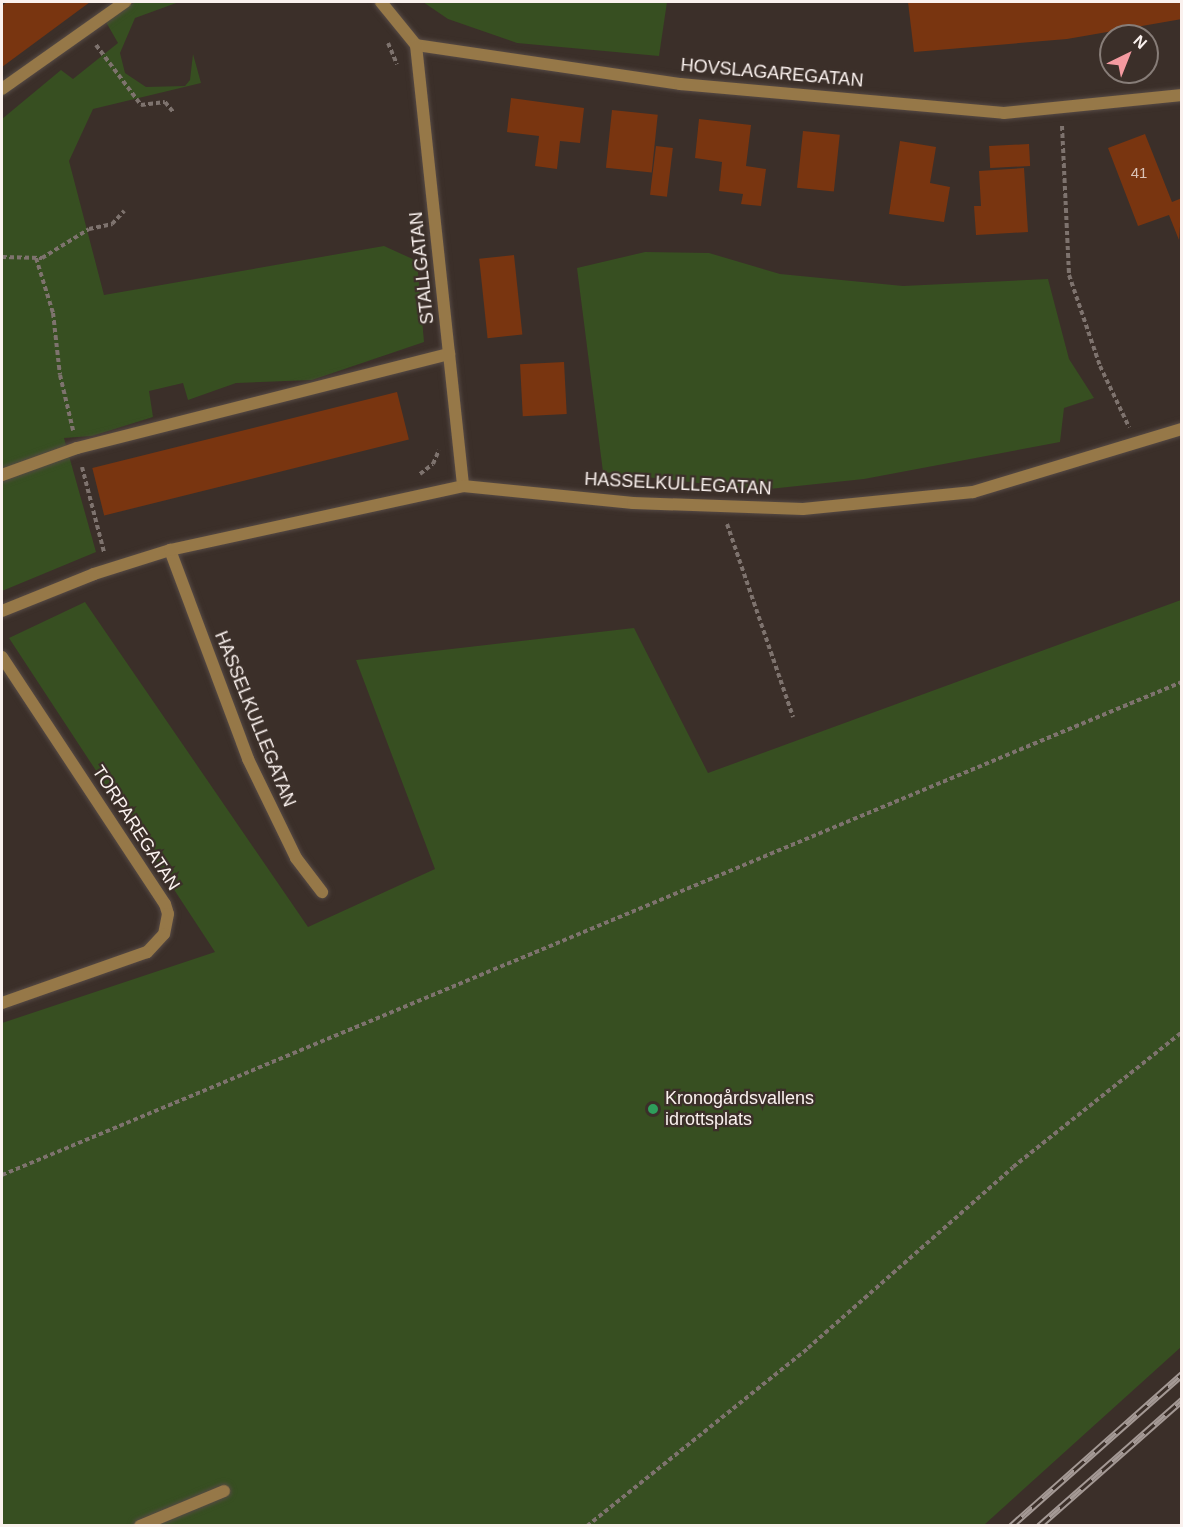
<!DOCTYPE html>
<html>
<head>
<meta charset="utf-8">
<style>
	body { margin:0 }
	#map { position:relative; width:1183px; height:1527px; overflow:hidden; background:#3b2f29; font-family:Arial,sans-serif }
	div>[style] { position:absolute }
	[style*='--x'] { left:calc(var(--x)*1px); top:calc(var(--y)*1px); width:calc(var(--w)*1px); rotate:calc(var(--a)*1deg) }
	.green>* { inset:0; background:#374f21 }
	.building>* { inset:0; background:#793510; transform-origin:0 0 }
	.path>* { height:4px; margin-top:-2px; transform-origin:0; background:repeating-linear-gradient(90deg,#7e736e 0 4.5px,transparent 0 7.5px) }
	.roads { filter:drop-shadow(0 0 2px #564a45) drop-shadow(0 0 2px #564a45) }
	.lane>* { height:12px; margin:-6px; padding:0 6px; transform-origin:6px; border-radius:6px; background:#967848 }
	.street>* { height:12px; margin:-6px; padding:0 6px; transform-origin:6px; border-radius:6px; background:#967848 }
	.rail>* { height:7px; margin-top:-3.5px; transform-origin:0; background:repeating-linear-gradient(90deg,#3b2f29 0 14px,#a49995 0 28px); box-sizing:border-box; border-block:2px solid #a49995 }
	.dots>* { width:16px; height:16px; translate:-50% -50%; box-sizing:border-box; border:3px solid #3b2f29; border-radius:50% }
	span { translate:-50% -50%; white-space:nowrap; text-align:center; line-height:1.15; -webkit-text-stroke:4.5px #3b2f29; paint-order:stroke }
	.number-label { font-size:15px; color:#dac2b6 }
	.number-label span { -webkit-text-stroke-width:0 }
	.street-label { font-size:18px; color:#faf1ee }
	.poi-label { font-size:18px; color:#faf1ee }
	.left { translate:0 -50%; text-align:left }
	.frame { position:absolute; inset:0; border:3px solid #faf1ee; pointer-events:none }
	.north { position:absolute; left:1099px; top:24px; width:60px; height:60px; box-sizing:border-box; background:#3b2f29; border:2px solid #877d78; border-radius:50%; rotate:43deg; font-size:16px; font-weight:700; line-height:24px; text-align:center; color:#faf1ee }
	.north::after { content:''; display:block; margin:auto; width:21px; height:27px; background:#f49aa0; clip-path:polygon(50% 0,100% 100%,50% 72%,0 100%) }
</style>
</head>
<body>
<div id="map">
	<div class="green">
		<div style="clip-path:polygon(135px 2px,179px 2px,135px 18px,120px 53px,125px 73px,146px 87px,185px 86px,190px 80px,193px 54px,201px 83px,93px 109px,69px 161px,104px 295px,384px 246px,417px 261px,424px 342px,312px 380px,236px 383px,188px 400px,183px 383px,149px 391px,153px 417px,92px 436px,64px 438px,96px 552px,2px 591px,2px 119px,61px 70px,73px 79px,118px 43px,106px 22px)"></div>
		<div style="clip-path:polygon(423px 2px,667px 2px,659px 56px,517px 43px,448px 19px)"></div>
		<div style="clip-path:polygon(645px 252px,709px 253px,780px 274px,903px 286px,1048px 279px,1069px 359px,1094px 398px,1064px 408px,1060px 442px,864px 479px,759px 490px,603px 472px,577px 268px)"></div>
		<div style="clip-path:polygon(1181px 600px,1181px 1347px,984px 1525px,2px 1525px,2px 1023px,215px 952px,9px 638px,85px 602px,308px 927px,435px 869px,356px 660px,634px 628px,708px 773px)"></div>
	</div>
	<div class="building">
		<div style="clip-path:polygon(7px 2px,90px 2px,2px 67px,2px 6px)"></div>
		<div style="clip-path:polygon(908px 2px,1182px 2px,1182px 19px,1067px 39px,914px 52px)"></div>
		<div style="clip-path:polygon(511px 98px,584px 108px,580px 143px,560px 141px,557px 169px,535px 166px,539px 136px,507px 132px)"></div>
		<div style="left:612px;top:110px;width:46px;height:58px;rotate:6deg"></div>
		<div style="clip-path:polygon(699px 119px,751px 125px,746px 166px,766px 169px,761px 206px,741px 204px,743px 194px,719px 191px,722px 162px,695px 158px)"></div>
		<div style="left:803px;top:131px;width:37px;height:57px;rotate:6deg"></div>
		<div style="clip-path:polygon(1145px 134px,1172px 202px,1182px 198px,1179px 240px,1169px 215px,1138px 226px,1108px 148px)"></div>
		<div style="clip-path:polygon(900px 141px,936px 147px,930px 183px,950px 187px,944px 222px,889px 214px)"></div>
		<div style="left:1029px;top:144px;width:22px;height:40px;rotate:87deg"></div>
		<div style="left:656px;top:146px;width:17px;height:49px;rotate:7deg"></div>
		<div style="clip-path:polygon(1024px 168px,1028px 232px,976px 235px,974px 206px,981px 206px,979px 171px)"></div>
		<div style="left:514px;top:255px;width:80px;height:35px;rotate:84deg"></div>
		<div style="left:564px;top:362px;width:52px;height:44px;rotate:87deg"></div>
		<div style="left:397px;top:392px;width:49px;height:314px;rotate:76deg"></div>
	</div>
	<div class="path">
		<div style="--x:388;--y:43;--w:23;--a:67"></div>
		<div style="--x:96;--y:45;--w:75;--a:53.1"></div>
		<div style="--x:141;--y:105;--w:24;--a:-7"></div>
		<div style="--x:165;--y:102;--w:13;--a:51"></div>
		<div style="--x:1062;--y:126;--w:149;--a:87.3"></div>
		<div style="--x:1069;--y:275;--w:96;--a:71.2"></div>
		<div style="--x:1100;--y:366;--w:68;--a:64.6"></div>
		<div style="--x:2;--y:257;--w:40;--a:1.4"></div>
		<div style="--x:42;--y:258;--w:55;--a:-31.7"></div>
		<div style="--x:89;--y:229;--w:24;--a:-12"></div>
		<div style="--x:112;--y:224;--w:18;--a:-47"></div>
		<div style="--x:36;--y:258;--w:58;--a:72.8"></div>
		<div style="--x:53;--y:313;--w:62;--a:83.6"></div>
		<div style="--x:60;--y:375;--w:57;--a:76.7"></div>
		<div style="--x:82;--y:467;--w:88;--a:75.5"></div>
		<div style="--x:420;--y:474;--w:16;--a:-38"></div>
		<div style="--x:433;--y:464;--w:15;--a:-67"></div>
		<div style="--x:727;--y:524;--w:204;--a:71.1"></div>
		<div style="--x:2;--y:1175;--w:1279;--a:-22.68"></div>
		<div style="--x:587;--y:1526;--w:284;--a:-38.8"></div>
		<div style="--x:808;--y:1348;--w:273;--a:-41.4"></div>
		<div style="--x:1013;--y:1167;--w:216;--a:-38.6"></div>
	</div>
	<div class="roads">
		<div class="lane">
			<div style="--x:2;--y:89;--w:151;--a:-35.3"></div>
			<div style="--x:2;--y:475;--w:80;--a:-19.8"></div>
			<div style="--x:77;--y:448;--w:384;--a:-14.2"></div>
		</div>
		<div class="street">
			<div style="--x:381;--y:2;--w:55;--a:50.9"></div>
			<div style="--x:416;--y:45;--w:267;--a:8.4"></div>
			<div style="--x:680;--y:84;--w:325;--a:5.1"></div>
			<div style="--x:1004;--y:113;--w:179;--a:-5.8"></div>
			<div style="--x:416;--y:45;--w:443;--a:83.9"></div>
			<div style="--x:170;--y:550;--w:223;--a:69.5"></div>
			<div style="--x:248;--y:759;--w:110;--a:64.1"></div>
			<div style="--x:296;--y:858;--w:43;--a:52.6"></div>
			<div style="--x:2;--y:611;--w:99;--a:-21.9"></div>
			<div style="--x:94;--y:574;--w:80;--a:-17.5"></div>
			<div style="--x:170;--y:550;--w:300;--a:-12.3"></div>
			<div style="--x:463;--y:486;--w:171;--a:5.7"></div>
			<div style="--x:633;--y:503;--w:170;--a:2"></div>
			<div style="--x:803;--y:509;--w:171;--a:-5.7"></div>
			<div style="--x:973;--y:492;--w:218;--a:-16.8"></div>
			<div style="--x:2;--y:657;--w:296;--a:56.6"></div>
			<div style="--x:165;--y:904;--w:10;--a:73"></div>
			<div style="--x:168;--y:914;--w:20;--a:101"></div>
			<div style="--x:164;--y:934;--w:25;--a:133"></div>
			<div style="--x:147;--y:952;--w:154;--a:160.6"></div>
			<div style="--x:140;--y:1526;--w:91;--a:-22.6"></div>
		</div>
	</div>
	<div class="rail">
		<div style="--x:1011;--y:1526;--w:229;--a:-41.6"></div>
		<div style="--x:1039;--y:1526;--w:191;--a:-41.4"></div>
	</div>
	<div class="dots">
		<div style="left:653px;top:1109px;background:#2e9e5b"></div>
	</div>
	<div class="number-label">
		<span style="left:1139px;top:173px">41</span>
	</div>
	<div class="street-label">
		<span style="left:772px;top:73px;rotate:5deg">HOVSLAGAREGATAN</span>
		<span style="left:422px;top:268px;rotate:-96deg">STALLGATAN</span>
		<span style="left:678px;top:484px;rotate:3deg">HASSELKULLEGATAN</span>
		<span style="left:255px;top:719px;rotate:68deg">HASSELKULLEGATAN</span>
		<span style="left:136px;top:828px;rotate:57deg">TORPAREGATAN</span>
	</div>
	<div class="poi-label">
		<span class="left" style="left:665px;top:1109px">Kronogårdsvallens<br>idrottsplats</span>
	</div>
	<div class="frame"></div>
	<div class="north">N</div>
</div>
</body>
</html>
